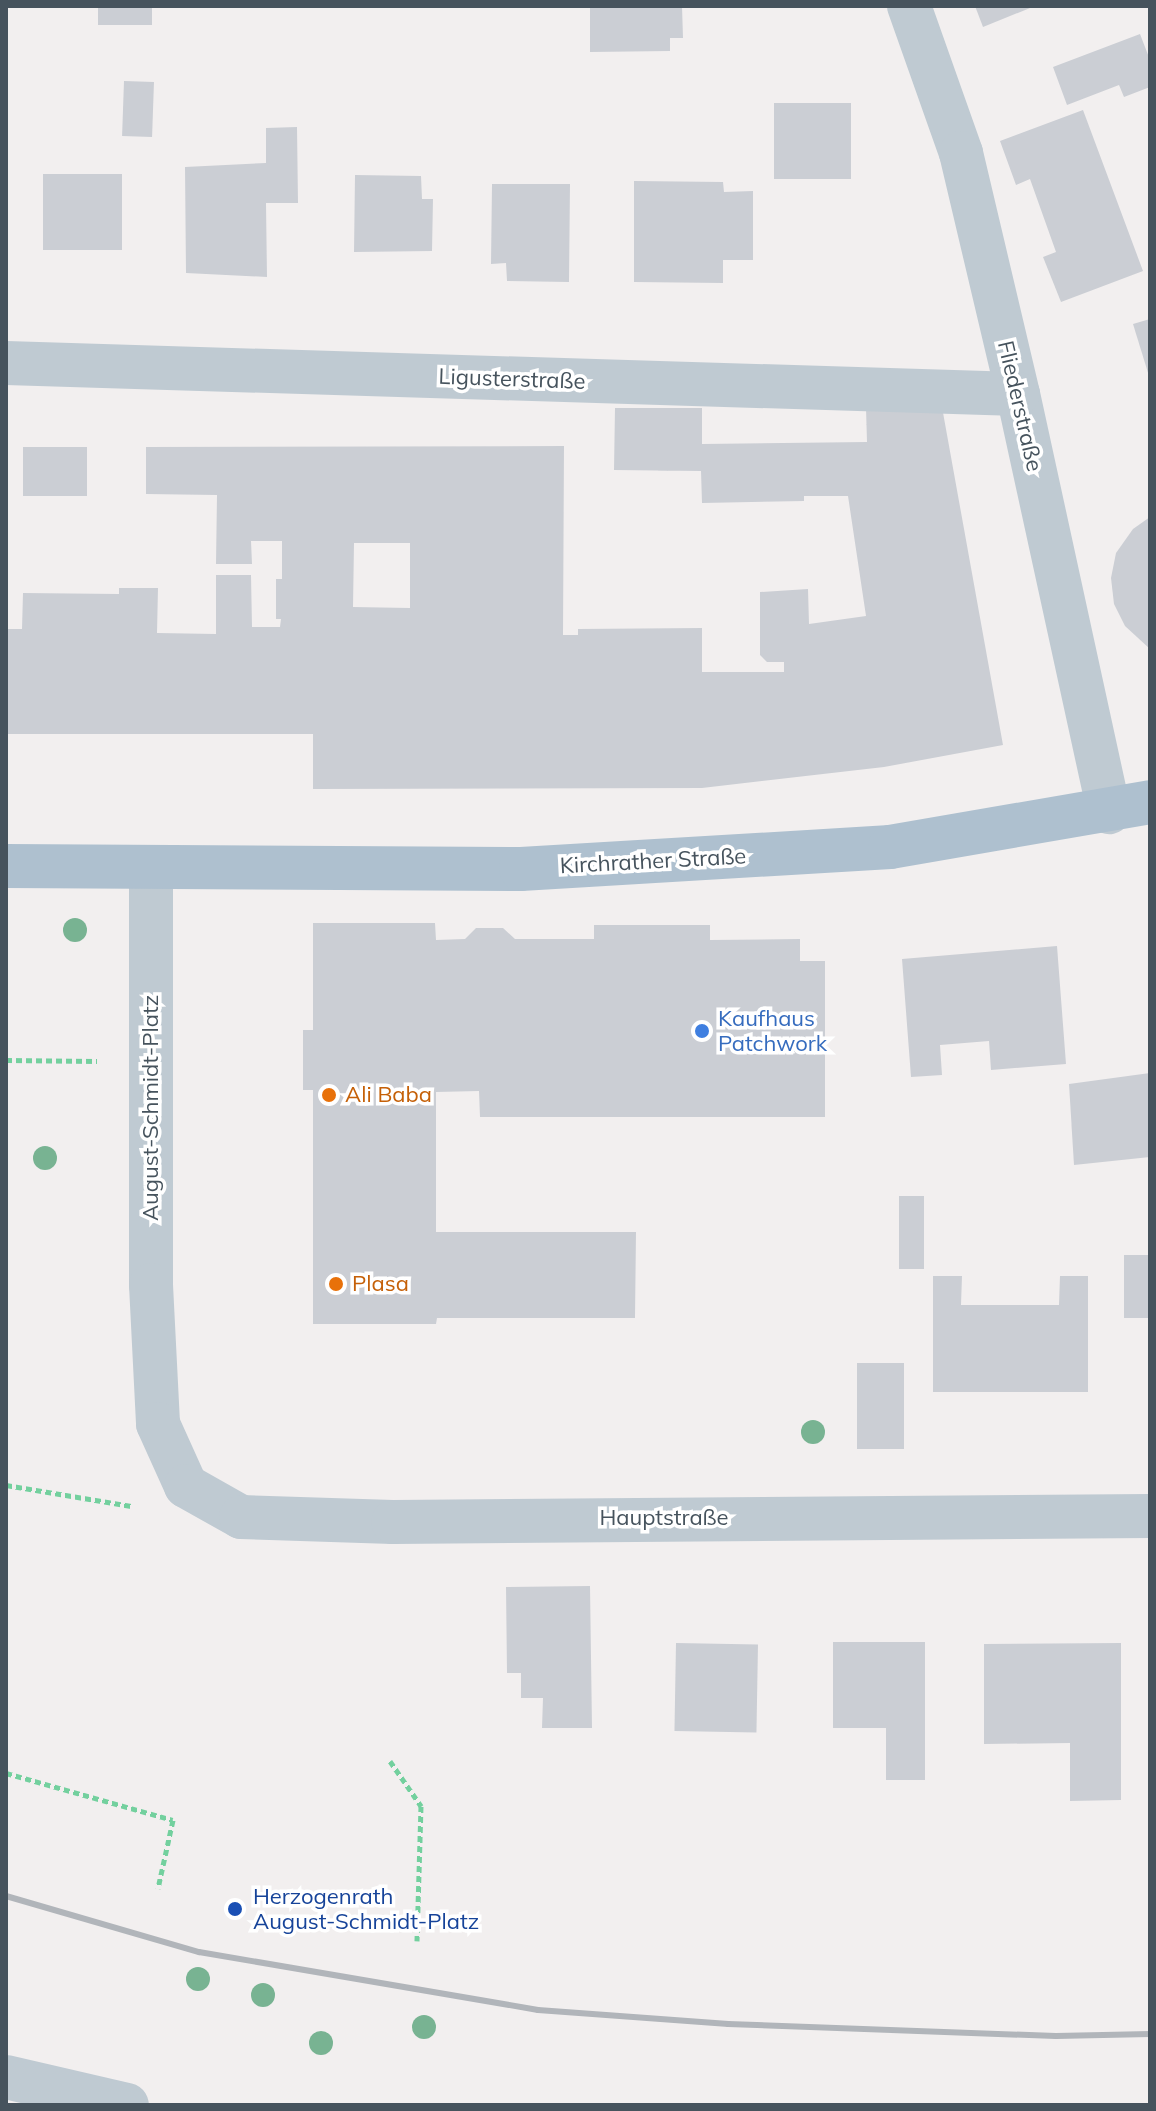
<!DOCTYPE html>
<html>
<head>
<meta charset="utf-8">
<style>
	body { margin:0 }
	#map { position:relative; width:1156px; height:2111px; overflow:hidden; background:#f2efef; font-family:Mulish,sans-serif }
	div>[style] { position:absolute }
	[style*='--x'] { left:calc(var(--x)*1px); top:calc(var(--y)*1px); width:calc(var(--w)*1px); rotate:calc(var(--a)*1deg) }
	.building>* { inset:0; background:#cbced4; transform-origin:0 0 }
	.path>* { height:5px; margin-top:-2.5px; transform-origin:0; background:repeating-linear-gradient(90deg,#73d09e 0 6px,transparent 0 10px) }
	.minor>* { height:44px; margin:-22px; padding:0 22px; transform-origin:22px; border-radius:22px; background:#bfcad2 }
	.major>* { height:44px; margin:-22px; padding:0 22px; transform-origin:22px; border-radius:22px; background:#aec0cf }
	.rail>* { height:6px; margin:-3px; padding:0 3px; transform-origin:3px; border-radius:3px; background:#b1b5ba }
	.trees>* { width:24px; height:24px; margin:-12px; border-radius:50%; background:#78b392 }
	.dots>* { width:22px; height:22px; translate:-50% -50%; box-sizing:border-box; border:4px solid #fff; border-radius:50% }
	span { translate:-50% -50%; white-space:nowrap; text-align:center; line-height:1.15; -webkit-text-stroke:7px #fff; paint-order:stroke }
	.street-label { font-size:22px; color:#46535d }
	.shop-label { font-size:22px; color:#366cbe }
	.left { translate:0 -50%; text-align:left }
	.food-label { font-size:22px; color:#c56008 }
	.transit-label { font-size:22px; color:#164399 }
	.frame { position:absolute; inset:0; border:8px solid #46535d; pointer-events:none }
</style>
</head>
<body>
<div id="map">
	<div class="building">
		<div style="left:98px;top:6px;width:54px;height:19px"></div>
		<div style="clip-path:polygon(590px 6px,682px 6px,683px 38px,670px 38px,670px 51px,590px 52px)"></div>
		<div style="clip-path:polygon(975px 6px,1035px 6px,983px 27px)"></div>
		<div style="clip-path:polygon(1140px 34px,1150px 60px,1150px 87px,1124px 97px,1119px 85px,1067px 105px,1053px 67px)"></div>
		<div style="left:124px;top:81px;width:30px;height:55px;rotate:2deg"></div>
		<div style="left:851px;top:103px;width:76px;height:77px;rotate:90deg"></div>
		<div style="clip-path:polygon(1083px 110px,1143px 271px,1061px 302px,1043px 257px,1056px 252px,1030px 179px,1016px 185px,1000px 141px)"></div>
		<div style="clip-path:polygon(297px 127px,298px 203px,266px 203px,267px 277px,186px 273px,185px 167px,266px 163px,266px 128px)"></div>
		<div style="left:43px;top:174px;width:79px;height:76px"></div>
		<div style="clip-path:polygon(355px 175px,421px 176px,422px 199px,433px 199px,432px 251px,354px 252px)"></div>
		<div style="clip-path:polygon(634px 181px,723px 182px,724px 192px,753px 191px,753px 260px,723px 260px,723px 283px,634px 282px)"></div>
		<div style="clip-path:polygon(492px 184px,570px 184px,569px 282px,507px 281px,506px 263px,491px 264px)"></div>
		<div style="clip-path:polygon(1150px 319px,1150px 376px,1149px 376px,1133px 324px)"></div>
		<div style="clip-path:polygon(evenodd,942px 407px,1003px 745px,884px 767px,702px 788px,313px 789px,313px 734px,6px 734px,6px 629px,22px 629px,23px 593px,119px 594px,119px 588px,158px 588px,157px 633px,216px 634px,216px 575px,251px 575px,252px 627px,280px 627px,281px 619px,276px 619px,276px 579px,282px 579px,282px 541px,251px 541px,252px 564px,216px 564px,217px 495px,146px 494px,146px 447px,564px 446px,563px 635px,578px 635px,578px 629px,702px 628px,702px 672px,784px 672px,784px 662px,767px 662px,760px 655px,760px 592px,808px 589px,809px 624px,866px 616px,848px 496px,804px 496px,804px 501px,702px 503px,701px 471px,614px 470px,615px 408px,702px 408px,702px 444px,867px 442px,866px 408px,942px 407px,354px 543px,410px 543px,410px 608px,353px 607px,354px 543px)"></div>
		<div style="left:23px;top:447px;width:64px;height:49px"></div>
		<div style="clip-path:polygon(1150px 517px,1150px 649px,1125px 626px,1114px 604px,1111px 578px,1116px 553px,1133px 529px)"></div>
		<div style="clip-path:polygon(313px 923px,435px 923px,436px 940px,465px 939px,476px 928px,503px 928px,515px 939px,594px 939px,594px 925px,710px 925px,710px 940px,800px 939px,800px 961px,825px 961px,825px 1117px,480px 1117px,479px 1091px,436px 1092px,436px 1232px,636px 1232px,635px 1318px,437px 1318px,436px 1324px,313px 1324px,313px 1090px,303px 1090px,303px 1030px,313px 1030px)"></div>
		<div style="clip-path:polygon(1057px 946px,1066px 1064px,991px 1070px,989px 1041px,940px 1045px,942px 1075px,911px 1077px,902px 959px)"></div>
		<div style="clip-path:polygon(1150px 1073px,1150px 1157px,1074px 1165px,1069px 1084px)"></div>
		<div style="left:924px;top:1196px;width:73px;height:25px;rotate:90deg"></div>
		<div style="left:1124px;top:1255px;width:26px;height:63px"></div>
		<div style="clip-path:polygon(933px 1276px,962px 1276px,961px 1305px,1059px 1305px,1060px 1276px,1088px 1276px,1088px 1392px,933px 1392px)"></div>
		<div style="left:857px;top:1363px;width:47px;height:86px"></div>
		<div style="clip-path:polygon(590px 1586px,592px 1728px,542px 1728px,543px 1698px,521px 1698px,521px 1673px,507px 1673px,506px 1587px)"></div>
		<div style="clip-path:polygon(833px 1642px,925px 1642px,925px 1780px,886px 1780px,886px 1728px,833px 1728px)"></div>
		<div style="left:676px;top:1643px;width:82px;height:88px;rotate:1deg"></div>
		<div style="clip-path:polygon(1121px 1643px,1121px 1800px,1070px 1801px,1070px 1743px,984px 1744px,984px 1644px)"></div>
	</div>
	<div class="path">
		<div style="--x:6;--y:1060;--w:91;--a:0.6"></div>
		<div style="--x:6;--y:1485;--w:127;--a:9.5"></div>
		<div style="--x:390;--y:1761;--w:55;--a:55.4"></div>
		<div style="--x:421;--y:1806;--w:135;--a:91.7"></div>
		<div style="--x:6;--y:1773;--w:173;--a:15.7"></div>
		<div style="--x:173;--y:1820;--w:70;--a:102.4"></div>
	</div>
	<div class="minor">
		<div style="--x:909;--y:6;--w:156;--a:70.5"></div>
		<div style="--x:961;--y:153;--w:248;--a:76.7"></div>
		<div style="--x:1018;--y:394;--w:428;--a:77.7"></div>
		<div style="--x:6;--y:363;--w:1012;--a:1.75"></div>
		<div style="--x:151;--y:868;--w:417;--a:90"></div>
		<div style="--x:151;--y:1285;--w:139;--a:87.1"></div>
		<div style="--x:158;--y:1424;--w:68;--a:65.7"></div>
		<div style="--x:186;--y:1486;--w:63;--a:29.4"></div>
		<div style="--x:241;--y:1517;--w:152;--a:1.9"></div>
		<div style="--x:393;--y:1522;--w:757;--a:-0.45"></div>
		<div style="--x:6;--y:2077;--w:124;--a:13"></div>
	</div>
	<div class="major">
		<div style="--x:6;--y:866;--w:515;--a:0.33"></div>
		<div style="--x:521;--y:869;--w:370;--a:-3.4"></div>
		<div style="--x:890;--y:847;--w:264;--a:-9.8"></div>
	</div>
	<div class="rail">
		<div style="--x:6;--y:1896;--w:201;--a:16.2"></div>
		<div style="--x:199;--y:1952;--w:344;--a:9.7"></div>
		<div style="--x:538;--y:2010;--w:191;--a:4.2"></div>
		<div style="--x:728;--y:2024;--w:328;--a:2.1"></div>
		<div style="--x:1056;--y:2036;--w:94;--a:-1.2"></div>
	</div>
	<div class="trees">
		<div style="left:75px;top:930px"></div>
		<div style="left:45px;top:1158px"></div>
		<div style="left:813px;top:1432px"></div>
		<div style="left:198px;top:1979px"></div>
		<div style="left:263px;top:1995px"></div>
		<div style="left:424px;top:2027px"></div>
		<div style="left:321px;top:2043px"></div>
	</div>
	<div class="dots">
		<div style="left:702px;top:1031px;background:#3f7fe0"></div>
		<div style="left:329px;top:1095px;background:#e8710a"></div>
		<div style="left:336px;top:1284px;background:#e8710a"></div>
		<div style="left:235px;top:1909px;background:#1a4fb4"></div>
	</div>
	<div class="street-label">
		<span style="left:512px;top:379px;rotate:2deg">Ligusterstraße</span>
		<span style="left:1020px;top:406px;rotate:77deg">Fliederstraße</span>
		<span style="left:653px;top:861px;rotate:-3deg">Kirchrather Straße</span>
		<span style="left:151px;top:1108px;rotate:-90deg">August-Schmidt-Platz</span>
		<span style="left:664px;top:1518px">Hauptstraße</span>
	</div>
	<div class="shop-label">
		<span class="left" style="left:718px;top:1031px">Kaufhaus<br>Patchwork</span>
	</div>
	<div class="food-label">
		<span class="left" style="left:345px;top:1095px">Ali Baba</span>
		<span class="left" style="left:352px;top:1284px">Plasa</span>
	</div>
	<div class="transit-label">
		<span class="left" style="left:253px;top:1909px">Herzogenrath<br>August-Schmidt-Platz</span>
	</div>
	<div class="frame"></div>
</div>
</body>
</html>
